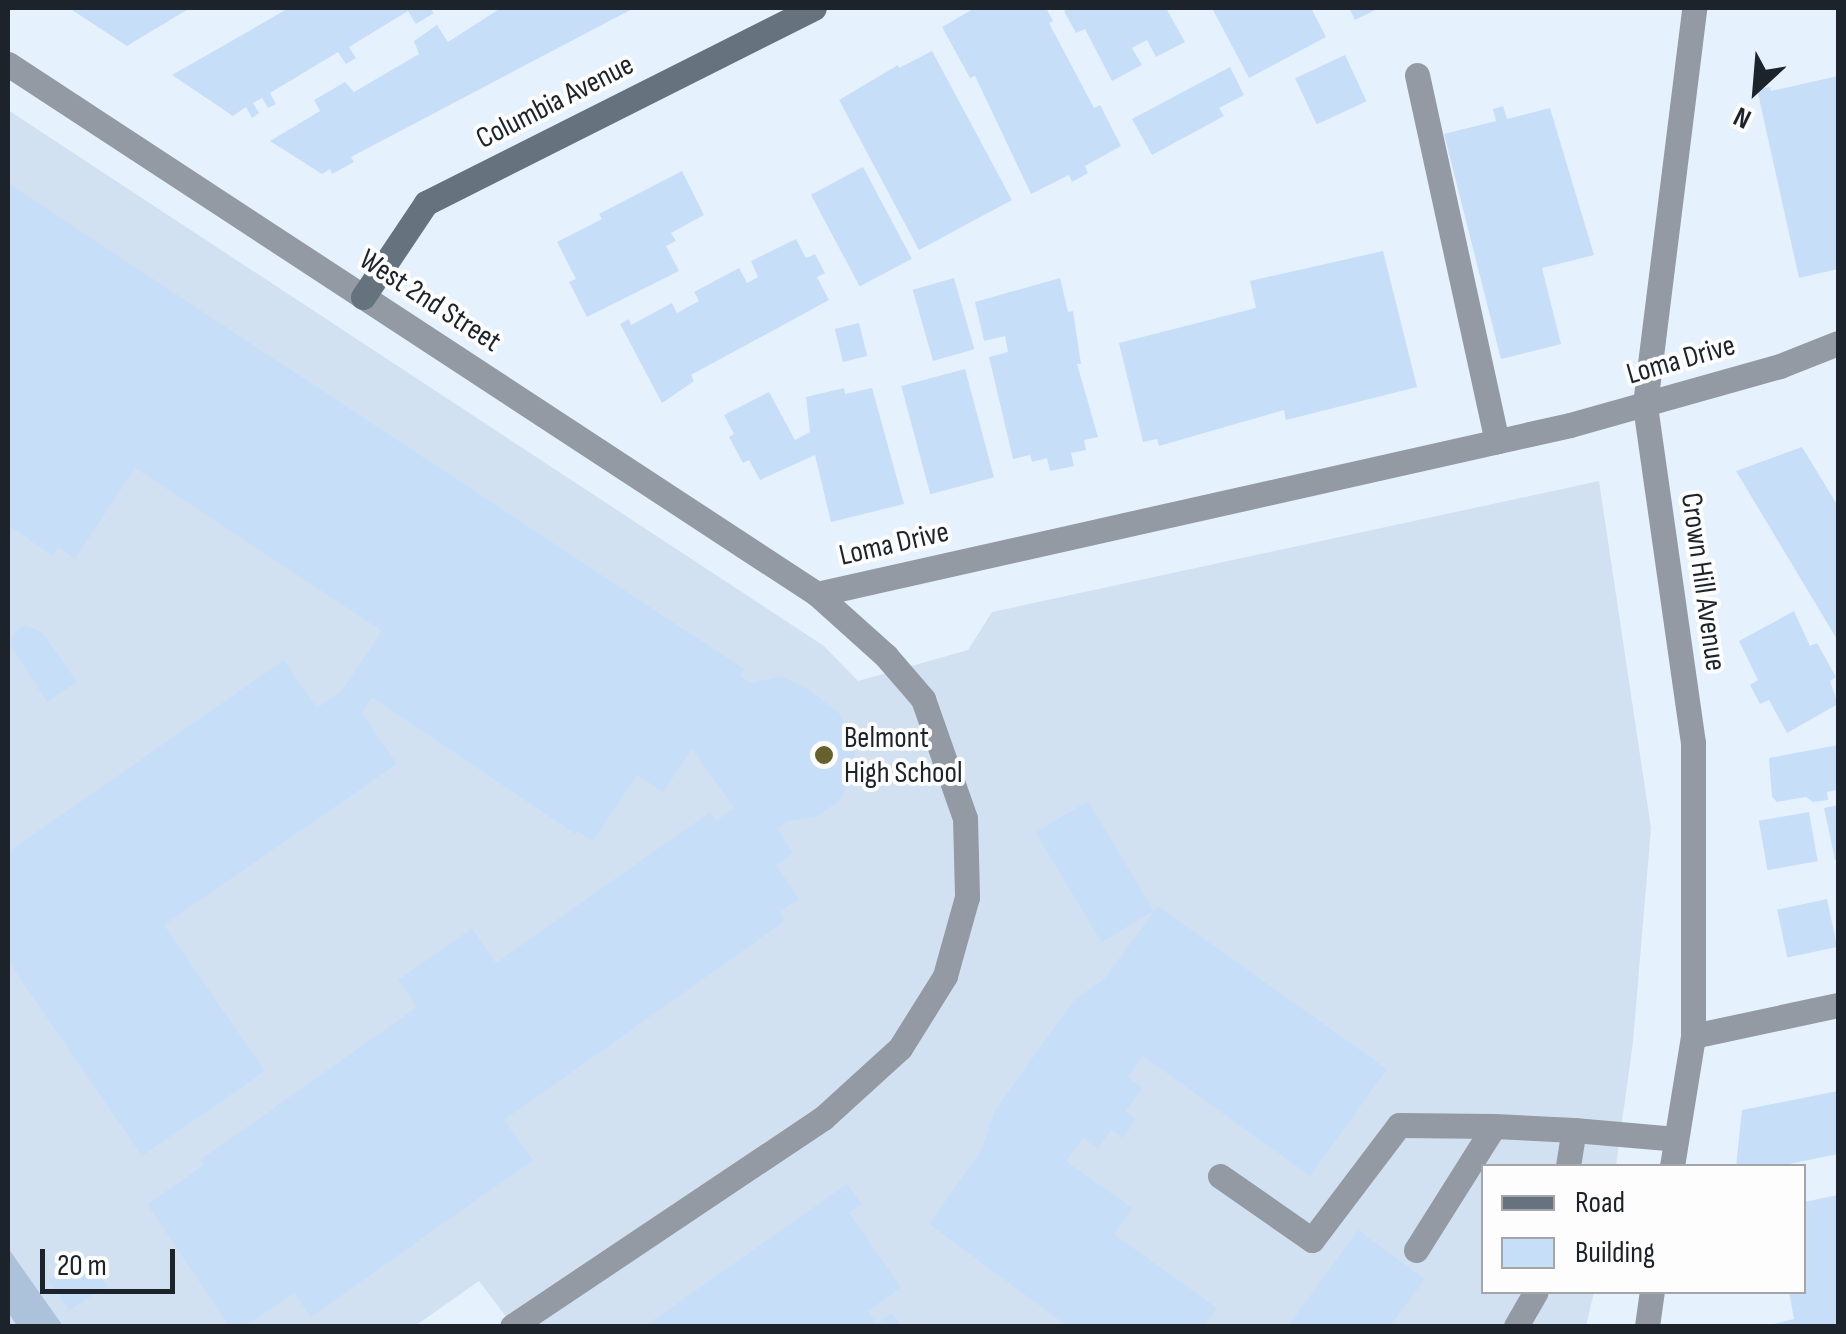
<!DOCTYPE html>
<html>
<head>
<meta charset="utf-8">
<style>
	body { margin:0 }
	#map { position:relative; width:1846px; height:1334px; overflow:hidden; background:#e6f1fe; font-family:"Sofia Sans Condensed",sans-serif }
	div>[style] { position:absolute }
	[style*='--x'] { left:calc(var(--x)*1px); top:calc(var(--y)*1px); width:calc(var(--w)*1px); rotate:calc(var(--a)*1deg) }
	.built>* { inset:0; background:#d2e1f1 }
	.green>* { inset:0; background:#acc1da }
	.building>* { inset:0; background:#c7def9; transform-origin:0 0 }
	.lane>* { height:25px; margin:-12.5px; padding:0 12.5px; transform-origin:12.5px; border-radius:12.5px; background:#939aa3 }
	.street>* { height:25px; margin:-12.5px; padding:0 12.5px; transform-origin:12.5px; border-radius:12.5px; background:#939aa3 }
	.secondary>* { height:25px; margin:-12.5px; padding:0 12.5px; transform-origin:12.5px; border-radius:12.5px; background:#67727f }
	.dots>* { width:28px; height:28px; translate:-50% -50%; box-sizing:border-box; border:5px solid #fcfdfc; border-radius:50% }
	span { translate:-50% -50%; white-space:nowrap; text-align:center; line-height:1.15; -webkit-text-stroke:8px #fcfdfc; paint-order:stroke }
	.street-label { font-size:30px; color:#1d232b }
	.poi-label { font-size:30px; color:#1d232b }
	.left { translate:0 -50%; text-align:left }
	.frame { position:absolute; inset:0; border:10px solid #1d232b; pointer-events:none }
	.legend { position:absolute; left:1481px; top:1164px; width:325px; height:130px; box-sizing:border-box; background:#fcfdfc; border:2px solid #a3a6a8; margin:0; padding:12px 18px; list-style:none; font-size:30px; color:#1d232b }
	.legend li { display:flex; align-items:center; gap:20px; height:50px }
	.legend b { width:50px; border:2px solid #a3a6a8 }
	.north { position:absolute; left:1706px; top:40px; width:100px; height:100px; -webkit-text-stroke:8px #fcfdfc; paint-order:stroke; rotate:206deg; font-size:28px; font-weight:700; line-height:40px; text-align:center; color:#1d232b }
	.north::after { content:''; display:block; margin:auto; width:35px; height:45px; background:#1d232b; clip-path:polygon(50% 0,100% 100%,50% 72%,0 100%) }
	.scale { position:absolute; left:40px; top:1249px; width:135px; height:45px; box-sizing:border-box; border:5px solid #1d232b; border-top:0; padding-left:12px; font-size:30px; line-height:35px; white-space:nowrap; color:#1d232b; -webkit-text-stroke:8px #fcfdfc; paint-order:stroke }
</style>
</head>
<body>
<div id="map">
	<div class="built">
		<div style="clip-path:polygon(8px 110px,824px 646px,858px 681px,968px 650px,992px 612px,1599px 481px,1651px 828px,1633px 1042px,1616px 1166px,1484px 1166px,1484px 1292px,1594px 1292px,1586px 1326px,513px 1326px,479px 1281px,415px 1326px,8px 1326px)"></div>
	</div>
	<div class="green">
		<div style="clip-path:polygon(8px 1248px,63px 1326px,17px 1326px,8px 1312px)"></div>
	</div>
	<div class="building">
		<div style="clip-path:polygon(69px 8px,190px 8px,127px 46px)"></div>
		<div style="clip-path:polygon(289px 8px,430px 8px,434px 13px,416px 24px,408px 11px,349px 47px,356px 58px,346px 64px,338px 52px,270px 93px,276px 104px,268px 108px,262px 98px,253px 103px,259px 113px,252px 118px,246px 107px,233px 116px,172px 75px)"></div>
		<div style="clip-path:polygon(501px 8px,634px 8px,351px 157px,354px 162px,332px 174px,330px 169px,322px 174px,270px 141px,320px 111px,314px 100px,345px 82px,354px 92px,419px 54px,414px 41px,437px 25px,448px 42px)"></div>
		<div style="clip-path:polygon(975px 8px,1046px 8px,1053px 21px,1049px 23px,1094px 108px,1100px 105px,1121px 146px,1085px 166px,1088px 173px,1072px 182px,1069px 175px,1031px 194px,975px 76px,970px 78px,942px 27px)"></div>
		<div style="clip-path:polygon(1071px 8px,1166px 8px,1185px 42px,1156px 57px,1147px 40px,1132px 48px,1142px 65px,1112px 81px,1085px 29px,1076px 33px,1064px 11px)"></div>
		<div style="clip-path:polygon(1212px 8px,1311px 8px,1326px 37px,1249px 78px)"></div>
		<div style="clip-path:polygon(1349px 8px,1379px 8px,1355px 20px)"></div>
		<div style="clip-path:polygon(932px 51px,1012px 200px,919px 250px,839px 100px,898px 65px,899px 68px)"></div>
		<div style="left:1345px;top:55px;width:51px;height:55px;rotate:65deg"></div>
		<div style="clip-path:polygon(1230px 67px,1244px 95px,1219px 108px,1224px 116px,1152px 155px,1132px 119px)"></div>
		<div style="clip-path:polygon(1838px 76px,1838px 269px,1799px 278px,1757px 89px,1770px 87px,1771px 91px)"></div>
		<div style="clip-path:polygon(1503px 106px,1507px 119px,1550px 108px,1594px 255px,1542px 268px,1561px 344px,1501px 359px,1444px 134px,1496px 121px,1493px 109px)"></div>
		<div style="left:863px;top:167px;width:104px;height:59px;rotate:62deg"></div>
		<div style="clip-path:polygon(682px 171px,704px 215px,671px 233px,676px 241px,666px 246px,679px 271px,587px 317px,569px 282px,576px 279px,557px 242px,602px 219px,599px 214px)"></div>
		<div style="clip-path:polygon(8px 183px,744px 669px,740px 676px,752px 683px,780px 676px,807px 688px,839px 713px,855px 745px,854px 772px,839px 801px,816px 817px,787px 821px,778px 829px,793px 853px,776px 865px,799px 899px,780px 912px,785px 921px,504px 1120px,533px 1160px,311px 1317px,294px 1293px,245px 1326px,229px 1326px,147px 1204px,204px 1165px,200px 1160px,417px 1007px,398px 980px,472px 928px,496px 963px,710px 812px,716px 821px,734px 808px,692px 749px,663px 792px,637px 775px,593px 841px,577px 831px,575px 834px,372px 697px,362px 713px,397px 764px,164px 925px,265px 1071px,142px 1156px,8px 961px,8px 852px,284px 660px,317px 708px,342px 690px,382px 631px,135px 468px,75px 559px,58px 547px,53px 556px,8px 525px)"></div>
		<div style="clip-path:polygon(796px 239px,806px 258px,815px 254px,825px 273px,817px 277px,829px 300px,691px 375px,694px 381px,662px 403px,620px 324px,629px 319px,631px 325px,672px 303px,677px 313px,699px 301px,694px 292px,739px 268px,747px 283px,758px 277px,751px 261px)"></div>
		<div style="clip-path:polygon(1383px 251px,1417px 387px,1286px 420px,1284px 410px,1159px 446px,1157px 439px,1143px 442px,1119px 343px,1256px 308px,1250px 281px)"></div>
		<div style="left:954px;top:278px;width:74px;height:43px;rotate:74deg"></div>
		<div style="clip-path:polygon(1060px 278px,1068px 312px,1073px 311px,1081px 364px,1077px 364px,1098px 437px,1084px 440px,1086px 450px,1071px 453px,1074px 466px,1050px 471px,1047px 458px,1032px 462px,1030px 455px,1013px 459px,989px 357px,1008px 352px,1005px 336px,984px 341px,975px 302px)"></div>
		<div style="left:859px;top:323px;width:34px;height:25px;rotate:76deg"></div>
		<div style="left:965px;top:369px;width:112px;height:66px;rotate:75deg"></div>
		<div style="clip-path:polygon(844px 388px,845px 394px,872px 388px,904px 504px,831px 522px,815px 455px,760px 480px,749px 460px,743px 463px,729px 437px,734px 434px,724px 415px,769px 392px,795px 440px,810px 432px,806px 397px)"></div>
		<div style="clip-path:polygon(1802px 447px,1838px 506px,1838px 641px,1736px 471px)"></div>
		<div style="clip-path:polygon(1794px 611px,1810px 646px,1817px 643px,1836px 677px,1830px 681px,1838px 704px,1787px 733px,1769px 700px,1760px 704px,1750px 685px,1758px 680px,1739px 641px)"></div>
		<div style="clip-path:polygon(26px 625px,43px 633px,77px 682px,47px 702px,10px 645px,14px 633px)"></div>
		<div style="clip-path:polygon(1838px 745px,1838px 790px,1827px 792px,1828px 800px,1813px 802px,1806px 797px,1777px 802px,1772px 797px,1769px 758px)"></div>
		<div style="left:1088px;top:801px;width:128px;height:61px;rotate:59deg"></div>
		<div style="clip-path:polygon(1838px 805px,1838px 860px,1835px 860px,1824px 808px)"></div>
		<div style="left:1809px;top:812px;width:50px;height:51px;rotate:80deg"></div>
		<div style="left:1827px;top:899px;width:49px;height:51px;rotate:78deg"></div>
		<div style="clip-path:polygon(1158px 906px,1387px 1069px,1310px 1176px,1143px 1056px,1128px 1077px,1142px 1088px,1126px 1111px,1136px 1119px,1123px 1138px,1111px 1130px,1098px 1149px,1083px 1138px,1066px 1161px,1132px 1208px,1114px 1234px,1217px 1308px,1204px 1326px,1067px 1326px,929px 1224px,981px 1151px,995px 1110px,1075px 999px,1104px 979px)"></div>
		<div style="clip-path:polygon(1838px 1091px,1838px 1154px,1779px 1166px,1736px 1166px,1742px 1110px)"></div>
		<div style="clip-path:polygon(847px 1184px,862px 1204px,849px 1213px,901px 1287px,868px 1311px,877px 1324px,892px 1313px,902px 1326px,645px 1326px)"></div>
		<div style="clip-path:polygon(1838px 1195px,1838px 1326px,1765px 1326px,1794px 1319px,1789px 1292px,1804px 1292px,1804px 1202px)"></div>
		<div style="clip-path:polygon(1358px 1230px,1425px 1279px,1390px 1326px,1288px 1326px)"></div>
		<div style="left:86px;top:1255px;width:37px;height:45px;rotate:56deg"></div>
	</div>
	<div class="lane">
		<div style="--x:1417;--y:75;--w:375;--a:77.7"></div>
		<div style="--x:1568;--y:1166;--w:36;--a:-81"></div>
		<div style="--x:1574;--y:1130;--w:102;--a:5"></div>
		<div style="--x:1220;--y:1176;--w:112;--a:34.8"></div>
		<div style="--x:1312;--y:1240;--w:144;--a:-52.9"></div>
		<div style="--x:1399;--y:1125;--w:95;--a:0.6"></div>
		<div style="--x:1416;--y:1250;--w:146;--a:-57.8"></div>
		<div style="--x:1494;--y:1126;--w:80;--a:2.9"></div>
		<div style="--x:1516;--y:1326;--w:39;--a:-60"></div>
	</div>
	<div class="street">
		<div style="--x:8;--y:64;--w:967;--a:33.23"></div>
		<div style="--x:817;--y:594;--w:93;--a:41.9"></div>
		<div style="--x:886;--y:656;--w:57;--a:49.3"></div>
		<div style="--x:923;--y:699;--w:126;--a:70.6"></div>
		<div style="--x:965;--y:818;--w:79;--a:88.5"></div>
		<div style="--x:967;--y:897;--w:82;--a:105.6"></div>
		<div style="--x:945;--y:976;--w:85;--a:122"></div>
		<div style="--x:900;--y:1048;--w:104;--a:137.7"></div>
		<div style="--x:823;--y:1118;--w:374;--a:146.2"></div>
		<div style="--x:817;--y:594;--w:772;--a:-12.65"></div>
		<div style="--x:1570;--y:425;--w:218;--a:-15.7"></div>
		<div style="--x:1780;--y:366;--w:62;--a:-21.6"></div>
		<div style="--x:1693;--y:1036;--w:148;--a:-12.1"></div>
		<div style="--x:1672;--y:1166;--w:132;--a:-80.8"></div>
		<div style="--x:1693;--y:1036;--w:293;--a:-90"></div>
		<div style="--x:1693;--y:743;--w:342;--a:-98.1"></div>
		<div style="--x:1645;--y:404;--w:399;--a:-82.9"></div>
		<div style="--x:1647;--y:1326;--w:34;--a:-82"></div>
	</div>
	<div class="secondary">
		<div style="--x:363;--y:297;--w:113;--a:-56.2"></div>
		<div style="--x:426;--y:203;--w:434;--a:-26.7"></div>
	</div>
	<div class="dots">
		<div style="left:824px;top:755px;background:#67612d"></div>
	</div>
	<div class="street-label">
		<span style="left:555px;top:102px;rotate:-27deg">Columbia Avenue</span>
		<span style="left:430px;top:301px;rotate:33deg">West 2nd Street</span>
		<span style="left:1681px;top:360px;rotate:-16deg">Loma Drive</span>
		<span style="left:894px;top:544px;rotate:-13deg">Loma Drive</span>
		<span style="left:1703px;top:582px;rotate:82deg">Crown Hill Avenue</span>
	</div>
	<div class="poi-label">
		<span class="left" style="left:844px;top:755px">Belmont<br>High School</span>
	</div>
	<div class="frame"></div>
	<ul class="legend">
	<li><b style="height:12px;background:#67727f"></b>Road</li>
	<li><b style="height:28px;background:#c7def9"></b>Building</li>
	</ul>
	<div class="north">N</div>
	<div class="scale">20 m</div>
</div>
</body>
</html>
